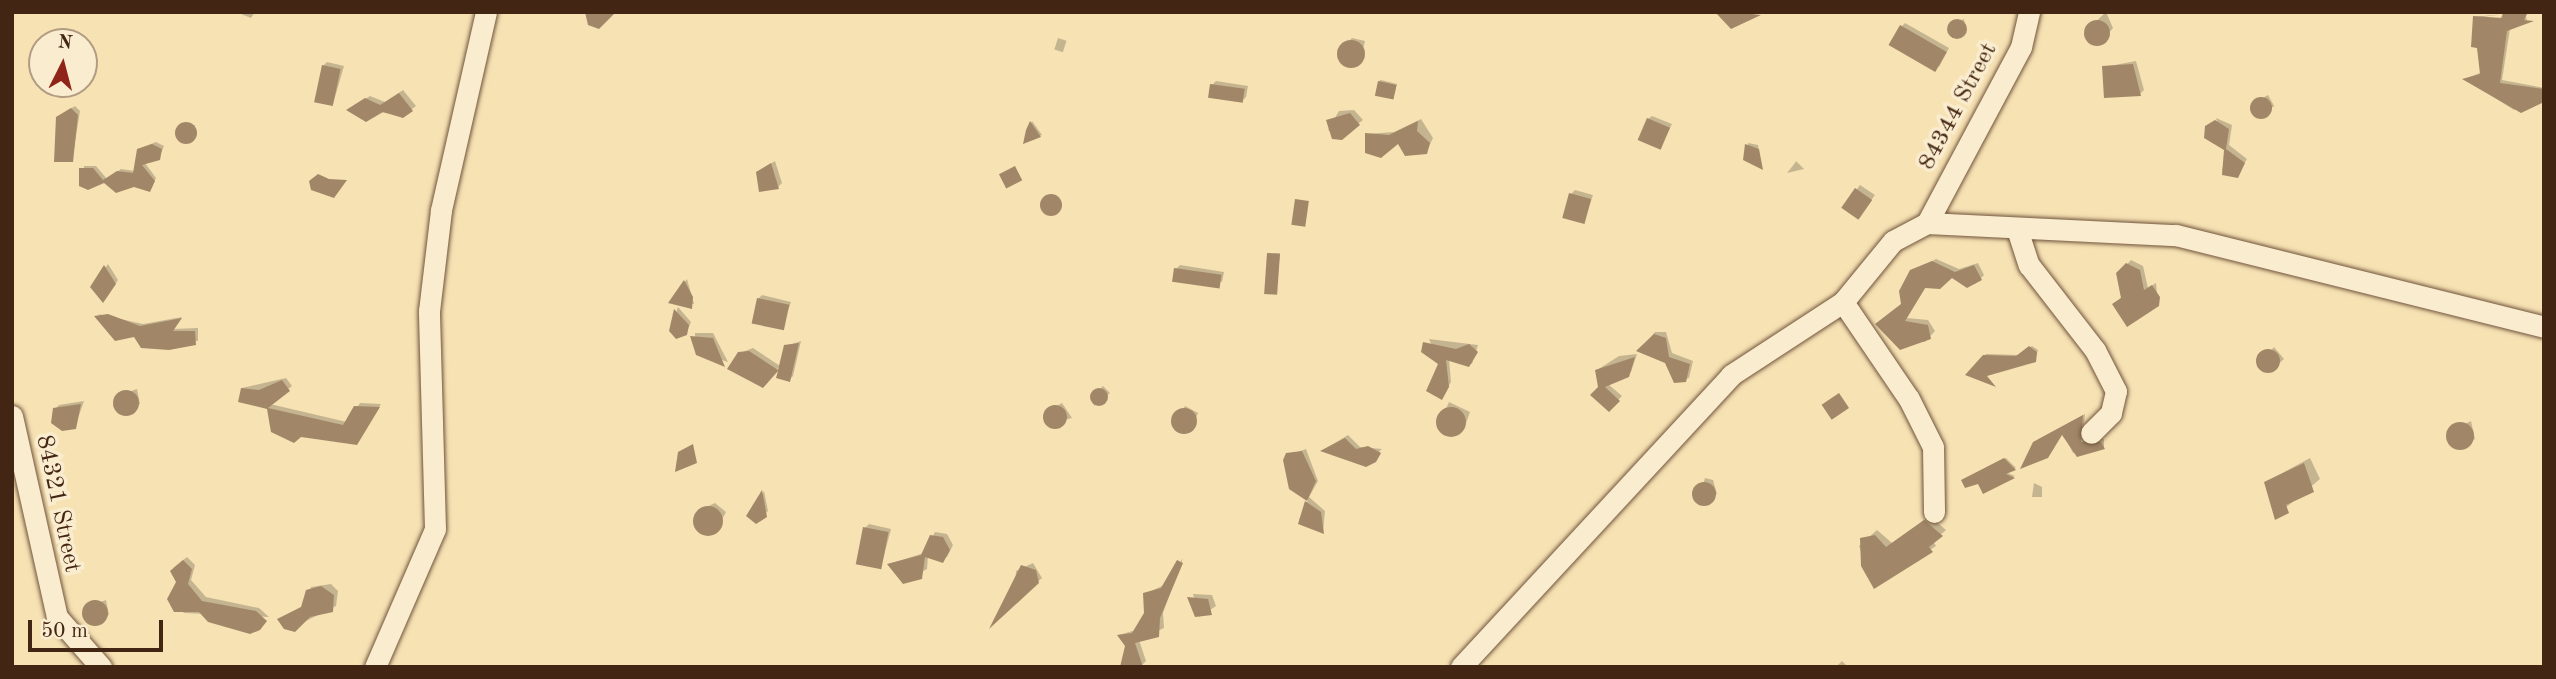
<!DOCTYPE html>
<html>
<head>
<meta charset="utf-8">
<style>
	body { margin:0 }
	#map { position:relative; width:2556px; height:679px; overflow:hidden; background:#f7e2b4; font-family:"Old Standard TT",serif }
	div>[style] { position:absolute }
	[style*='--x'] { left:calc(var(--x)*1px); top:calc(var(--y)*1px); width:calc(var(--w)*1px); rotate:calc(var(--a)*1deg) }
	.shadow>* { inset:0; background:#0003; transform-origin:0 0 }
	.building>* { inset:0; background:#a18767; transform-origin:0 0 }
	.round { border-radius:50% }
	.roads { filter:drop-shadow(0 0 2px #70543b) drop-shadow(0 0 2px #70543b) }
	.minor>* { height:21px; margin:-10.5px; padding:0 10.5px; transform-origin:10.5px; border-radius:10.5px; background:#faecce }
	span { translate:-50% -50%; white-space:nowrap; text-align:center; line-height:1.15; -webkit-text-stroke:7px #faecce; paint-order:stroke }
	.street-label { font-size:24px; color:#432513 }
	.frame { position:absolute; inset:0; border:14px solid #432513; pointer-events:none }
	.north { position:absolute; left:28px; top:28px; width:70px; height:70px; box-sizing:border-box; background:#faecce; border:2px solid #b19c83; border-radius:50%; rotate:6deg; font-size:19px; font-weight:700; line-height:28px; text-align:center; color:#432513 }
	.north::after { content:''; display:block; margin:auto; width:24px; height:32px; background:#8f2418; clip-path:polygon(50% 0,100% 100%,50% 72%,0 100%) }
	.scale { position:absolute; left:28px; top:620px; width:135px; height:32px; box-sizing:border-box; border:4px solid #432513; border-top:0; padding-left:9px; font-size:21px; line-height:24px; white-space:nowrap; color:#432513; -webkit-text-stroke:5px #faecce; paint-order:stroke }
</style>
</head>
<body>
<div id="map">
	<div class="shadow">
		<div style="clip-path:polygon(236px 12px,255px 12px,251px 18px)"></div>
		<div style="clip-path:polygon(2106px 12px,2113px 28px,2099px 45px,2087px 30px)"></div>
		<div style="clip-path:polygon(evenodd,2524px 12px,2527px 20px,2510px 29px,2502px 80px,2544px 88px,2544px 95px,2514px 110px,2465px 79px,2482px 72px,2474px 17px,2524px 12px,2503px 14px,2499px 20px,2483px 17px,2503px 14px)"></div>
		<div style="clip-path:polygon(1964px 19px,1966px 31px,1952px 38px,1951px 24px)"></div>
		<div style="clip-path:polygon(1905px 23px,1949px 48px,1939px 67px,1902px 26px)"></div>
		<div style="left:1058px;top:38px;width:9px;height:12px;rotate:18deg"></div>
		<div style="clip-path:polygon(1352px 38px,1365px 41px,1360px 62px,1341px 60px,1340px 50px)"></div>
		<div style="clip-path:polygon(2136px 61px,2144px 90px,2140px 94px,2104px 67px)"></div>
		<div style="clip-path:polygon(327px 62px,344px 66px,333px 104px,323px 66px)"></div>
		<div style="clip-path:polygon(1381px 80px,1397px 84px,1393px 98px,1379px 81px)"></div>
		<div style="clip-path:polygon(1216px 81px,1248px 86px,1246px 97px,1242px 101px,1212px 85px)"></div>
		<div style="clip-path:polygon(403px 90px,416px 106px,403px 116px,352px 107px,370px 96px,385px 102px)"></div>
		<div style="left:2268px;top:95px;width:13px;height:19px;rotate:61deg"></div>
		<div style="clip-path:polygon(75px 106px,80px 111px,72px 161px,57px 117px)"></div>
		<div style="clip-path:polygon(1354px 110px,1363px 120px,1341px 138px,1328px 130px,1339px 111px)"></div>
		<div style="clip-path:polygon(1652px 116px,1672px 124px,1660px 148px,1648px 119px)"></div>
		<div style="clip-path:polygon(2216px 118px,2232px 125px,2229px 145px,2247px 159px,2237px 176px,2222px 171px,2226px 150px)"></div>
		<div style="clip-path:polygon(1421px 119px,1433px 138px,1426px 153px,1367px 134px,1394px 132px)"></div>
		<div style="clip-path:polygon(1032px 121px,1042px 135px,1025px 142px,1027px 131px)"></div>
		<div style="clip-path:polygon(182px 125px,195px 125px,191px 140px,178px 139px)"></div>
		<div style="clip-path:polygon(156px 142px,164px 146px,159px 158px,145px 163px,156px 178px,150px 190px,105px 181px,83px 186px,84px 166px,96px 166px,107px 179px,121px 169px,135px 171px,138px 149px)"></div>
		<div style="clip-path:polygon(1748px 143px,1758px 145px,1762px 168px,1747px 161px)"></div>
		<div style="clip-path:polygon(775px 161px,782px 183px,778px 187px,762px 169px)"></div>
		<div style="clip-path:polygon(1796px 161px,1804px 169px,1787px 173px,1795px 163px)"></div>
		<div style="clip-path:polygon(1860px 185px,1875px 195px,1861px 214px,1843px 208px)"></div>
		<div style="clip-path:polygon(1575px 190px,1593px 195px,1584px 221px,1571px 194px)"></div>
		<div style="clip-path:polygon(1047px 196px,1060px 199px,1054px 213px,1044px 209px)"></div>
		<div style="clip-path:polygon(1270px 253px,1280px 253px,1276px 293px,1268px 254px)"></div>
		<div style="clip-path:polygon(1936px 259px,1959px 269px,1978px 263px,1984px 275px,1975px 284px,1951px 276px,1926px 287px,1907px 318px,1928px 320px,1935px 331px,1925px 342px,1910px 340px,1900px 347px,1911px 272px)"></div>
		<div style="clip-path:polygon(2131px 260px,2143px 266px,2148px 288px,2156px 283px,2158px 304px,2115px 304px,2125px 293px,2118px 274px)"></div>
		<div style="clip-path:polygon(108px 264px,118px 280px,106px 298px,92px 286px)"></div>
		<div style="clip-path:polygon(1180px 265px,1224px 272px,1222px 282px,1176px 269px)"></div>
		<div style="clip-path:polygon(687px 279px,694px 304px,670px 302px,674px 295px)"></div>
		<div style="clip-path:polygon(762px 295px,791px 302px,782px 328px,758px 299px)"></div>
		<div style="clip-path:polygon(678px 307px,691px 322px,686px 334px,670px 330px)"></div>
		<div style="clip-path:polygon(98px 314px,143px 324px,182px 317px,173px 329px,198px 328px,198px 341px,135px 335px)"></div>
		<div style="clip-path:polygon(1655px 332px,1666px 332px,1672px 353px,1693px 361px,1689px 378px,1679px 382px,1666px 362px,1639px 351px)"></div>
		<div style="clip-path:polygon(695px 333px,713px 333px,728px 362px,695px 351px)"></div>
		<div style="clip-path:polygon(1429px 339px,1478px 345px,1472px 364px,1449px 359px,1451px 382px,1442px 397px,1440px 364px)"></div>
		<div style="clip-path:polygon(801px 341px,793px 376px,789px 380px,786px 346px)"></div>
		<div style="clip-path:polygon(2032px 346px,2038px 350px,2035px 361px,1968px 374px,1986px 354px,2019px 355px)"></div>
		<div style="clip-path:polygon(2274px 347px,2284px 359px,2272px 370px,2257px 367px)"></div>
		<div style="clip-path:polygon(753px 348px,780px 366px,763px 385px,740px 353px)"></div>
		<div style="clip-path:polygon(1637px 354px,1631px 372px,1608px 384px,1622px 396px,1609px 410px,1597px 370px,1619px 356px)"></div>
		<div style="clip-path:polygon(286px 378px,292px 386px,270px 404px,347px 422px,360px 403px,381px 404px,357px 443px,300px 435px,293px 441px,270px 427px,268px 407px,242px 388px)"></div>
		<div style="clip-path:polygon(1103px 386px,1110px 393px,1094px 406px,1093px 396px)"></div>
		<div style="clip-path:polygon(137px 389px,140px 404px,121px 411px,117px 396px)"></div>
		<div style="clip-path:polygon(84px 401px,75px 427px,55px 409px,59px 405px)"></div>
		<div style="clip-path:polygon(1449px 402px,1470px 412px,1465px 426px,1450px 435px,1439px 425px)"></div>
		<div style="clip-path:polygon(1062px 403px,1072px 418px,1050px 424px,1046px 412px)"></div>
		<div style="left:1185px;top:406px;width:15px;height:21px;rotate:28deg"></div>
		<div style="clip-path:polygon(2085px 414px,2083px 440px,2104px 439px,2104px 447px,2073px 453px,2063px 433px,2037px 440px)"></div>
		<div style="clip-path:polygon(2471px 421px,2475px 439px,2453px 446px,2449px 431px)"></div>
		<div style="clip-path:polygon(1348px 435px,1360px 447px,1382px 449px,1365px 465px,1325px 449px)"></div>
		<div style="clip-path:polygon(1306px 449px,1318px 481px,1309px 497px,1325px 511px,1323px 532px,1299px 520px,1308px 500px,1291px 488px,1286px 456px)"></div>
		<div style="clip-path:polygon(2006px 458px,2016px 468px,2005px 472px,2015px 476px,1983px 491px,1979px 482px,1965px 479px)"></div>
		<div style="clip-path:polygon(2310px 458px,2320px 479px,2276px 516px,2266px 482px)"></div>
		<div style="clip-path:polygon(1705px 478px,1713px 480px,1717px 494px,1697px 504px)"></div>
		<div style="clip-path:polygon(2034px 483px,2042px 487px,2042px 497px,2032px 497px)"></div>
		<div style="clip-path:polygon(764px 491px,768px 511px,756px 522px,749px 516px)"></div>
		<div style="clip-path:polygon(715px 503px,726px 512px,717px 529px,698px 528px,698px 511px)"></div>
		<div style="clip-path:polygon(1930px 516px,1946px 530px,1933px 541px,1936px 546px,1875px 586px,1859px 546px,1877px 530px,1892px 543px)"></div>
		<div style="clip-path:polygon(869px 524px,891px 529px,881px 567px,865px 528px)"></div>
		<div style="clip-path:polygon(935px 532px,947px 534px,953px 545px,947px 557px,928px 556px,927px 569px,904px 582px,889px 564px,924px 553px)"></div>
		<div style="clip-path:polygon(187px 557px,195px 565px,191px 580px,206px 597px,259px 608px,269px 617px,184px 613px,169px 599px,178px 582px,173px 568px)"></div>
		<div style="clip-path:polygon(1183px 558px,1163px 613px,1164px 628px,1139px 640px,1146px 661px,1140px 667px,1119px 635px,1136px 630px,1145px 614px,1145px 594px,1164px 585px)"></div>
		<div style="clip-path:polygon(1033px 563px,1042px 578px,993px 621px,1015px 590px,1016px 571px)"></div>
		<div style="clip-path:polygon(331px 584px,338px 591px,336px 606px,288px 630px,280px 619px,303px 606px,311px 587px)"></div>
		<div style="clip-path:polygon(1193px 594px,1212px 595px,1216px 606px,1199px 617px)"></div>
		<div style="clip-path:polygon(106px 600px,109px 615px,90px 622px,86px 607px)"></div>
		<div style="clip-path:polygon(1842px 661px,1848px 667px,1836px 667px)"></div>
	</div>
	<div class="building">
		<div style="clip-path:polygon(585px 12px,616px 12px,599px 29px,588px 25px)"></div>
		<div style="clip-path:polygon(1715px 12px,1734px 12px,1761px 15px,1731px 29px)"></div>
		<div style="clip-path:polygon(2503px 12px,2528px 12px,2524px 20px,2534px 21px,2507px 31px,2500px 83px,2544px 89px,2544px 102px,2521px 113px,2462px 79px,2480px 74px,2477px 48px,2471px 47px,2473px 16px,2502px 18px)"></div>
		<div class="round" style="left:1947px;top:19px;width:20px;height:20px"></div>
		<div class="round" style="left:2084px;top:20px;width:26px;height:26px"></div>
		<div style="left:1900px;top:25px;width:54px;height:23px;rotate:30deg"></div>
		<div class="round" style="left:1337px;top:40px;width:28px;height:28px"></div>
		<div style="clip-path:polygon(2133px 64px,2141px 96px,2104px 98px,2102px 66px)"></div>
		<div style="left:322px;top:65px;width:19px;height:38px;rotate:12deg"></div>
		<div style="left:1378px;top:81px;width:19px;height:15px;rotate:12deg"></div>
		<div style="left:1210px;top:84px;width:35px;height:14px;rotate:8deg"></div>
		<div style="clip-path:polygon(399px 93px,413px 111px,403px 118px,383px 112px,366px 122px,346px 110px,365px 98px,380px 105px)"></div>
		<div class="round" style="left:2250px;top:97px;width:22px;height:22px"></div>
		<div style="clip-path:polygon(71px 108px,78px 115px,73px 162px,54px 162px,56px 117px)"></div>
		<div style="clip-path:polygon(1350px 113px,1360px 125px,1342px 140px,1332px 139px,1326px 120px)"></div>
		<div style="left:1647px;top:118px;width:25px;height:24px;rotate:23deg"></div>
		<div style="clip-path:polygon(2215px 120px,2229px 129px,2226px 149px,2245px 163px,2238px 178px,2222px 175px,2224px 150px,2204px 138px,2205px 126px)"></div>
		<div style="clip-path:polygon(1030px 121px,1041px 137px,1023px 144px,1026px 130px)"></div>
		<div style="clip-path:polygon(1418px 121px,1417px 131px,1430px 143px,1427px 154px,1405px 156px,1398px 144px,1381px 158px,1365px 153px,1365px 133px,1389px 135px)"></div>
		<div class="round" style="left:175px;top:122px;width:22px;height:22px"></div>
		<div style="clip-path:polygon(152px 144px,162px 149px,160px 160px,142px 165px,155px 181px,150px 192px,134px 187px,116px 193px,104px 183px,88px 190px,79px 186px,79px 168px,93px 168px,103px 180px,117px 171px,133px 173px,137px 149px)"></div>
		<div style="clip-path:polygon(1745px 144px,1759px 149px,1763px 170px,1743px 160px)"></div>
		<div style="clip-path:polygon(771px 163px,779px 189px,759px 192px,756px 172px)"></div>
		<div style="left:1015px;top:166px;width:16px;height:18px;rotate:63deg"></div>
		<div style="clip-path:polygon(318px 174px,329px 179px,347px 180px,334px 198px,311px 190px,309px 181px)"></div>
		<div style="left:1855px;top:188px;width:21px;height:24px;rotate:35deg"></div>
		<div style="left:1569px;top:193px;width:23px;height:26px;rotate:15deg"></div>
		<div class="round" style="left:1040px;top:194px;width:22px;height:22px"></div>
		<div style="left:1295px;top:199px;width:14px;height:26px;rotate:8deg"></div>
		<div style="left:1267px;top:253px;width:13px;height:41px;rotate:4deg"></div>
		<div style="clip-path:polygon(1932px 261px,1955px 272px,1974px 265px,1982px 280px,1967px 288px,1952px 278px,1940px 289px,1925px 288px,1905px 321px,1928px 325px,1931px 339px,1900px 350px,1875px 324px,1901px 304px,1899px 291px,1910px 270px)"></div>
		<div style="clip-path:polygon(2126px 263px,2140px 270px,2144px 290px,2152px 285px,2160px 297px,2159px 306px,2127px 327px,2112px 304px,2121px 298px,2116px 273px)"></div>
		<div style="clip-path:polygon(104px 265px,116px 284px,103px 303px,90px 287px)"></div>
		<div style="left:1174px;top:268px;width:48px;height:14px;rotate:8deg"></div>
		<div style="clip-path:polygon(684px 280px,693px 297px,692px 309px,668px 303px)"></div>
		<div style="left:757px;top:298px;width:33px;height:26px;rotate:12deg"></div>
		<div style="clip-path:polygon(674px 309px,689px 325px,687px 335px,676px 339px,669px 331px)"></div>
		<div style="clip-path:polygon(108px 314px,140px 326px,182px 318px,173px 331px,195px 331px,196px 345px,169px 350px,141px 348px,134px 337px,115px 341px,94px 316px)"></div>
		<div style="clip-path:polygon(1654px 334px,1666px 338px,1669px 357px,1690px 364px,1686px 382px,1674px 383px,1665px 363px,1636px 351px)"></div>
		<div style="clip-path:polygon(690px 336px,713px 338px,725px 367px,696px 355px)"></div>
		<div style="clip-path:polygon(1423px 342px,1456px 349px,1469px 344px,1478px 352px,1469px 367px,1446px 360px,1449px 387px,1442px 400px,1426px 391px,1438px 364px,1421px 352px)"></div>
		<div style="clip-path:polygon(799px 343px,790px 382px,776px 378px,778px 371px,763px 388px,727px 369px,738px 352px,749px 351px,778px 370px,784px 345px)"></div>
		<div style="clip-path:polygon(2029px 346px,2037px 352px,2036px 362px,1987px 376px,1996px 387px,1965px 375px,1983px 355px,2016px 356px)"></div>
		<div class="round" style="left:2256px;top:349px;width:24px;height:24px"></div>
		<div style="clip-path:polygon(1635px 357px,1629px 377px,1605px 387px,1620px 401px,1609px 412px,1590px 395px,1598px 387px,1595px 370px)"></div>
		<div style="clip-path:polygon(282px 380px,290px 391px,268px 408px,343px 425px,354px 406px,380px 407px,357px 445px,301px 437px,294px 443px,271px 432px,267px 409px,238px 402px,241px 388px,259px 390px)"></div>
		<div class="round" style="left:1090px;top:388px;width:18px;height:18px"></div>
		<div class="round" style="left:113px;top:390px;width:26px;height:26px"></div>
		<div style="left:1839px;top:393px;width:18px;height:21px;rotate:56deg"></div>
		<div style="clip-path:polygon(81px 404px,76px 429px,62px 431px,51px 423px,53px 408px)"></div>
		<div class="round" style="left:1043px;top:405px;width:24px;height:24px"></div>
		<div class="round" style="left:1436px;top:407px;width:30px;height:30px"></div>
		<div class="round" style="left:1171px;top:408px;width:26px;height:26px"></div>
		<div style="clip-path:polygon(2083px 415px,2081px 442px,2101px 442px,2105px 449px,2077px 457px,2062px 435px,2048px 458px,2020px 469px,2033px 442px)"></div>
		<div class="round" style="left:2446px;top:422px;width:28px;height:28px"></div>
		<div style="clip-path:polygon(1345px 438px,1356px 449px,1368px 446px,1381px 453px,1376px 462px,1366px 467px,1320px 451px)"></div>
		<div style="clip-path:polygon(693px 444px,697px 463px,675px 472px,678px 452px)"></div>
		<div style="clip-path:polygon(1302px 451px,1316px 481px,1307px 501px,1289px 489px,1283px 460px,1286px 453px)"></div>
		<div style="clip-path:polygon(2004px 458px,2016px 470px,2006px 474px,2015px 478px,1983px 494px,1978px 484px,1965px 488px,1961px 480px)"></div>
		<div style="clip-path:polygon(2304px 463px,2314px 492px,2286px 505px,2289px 513px,2275px 520px,2264px 482px)"></div>
		<div class="round" style="left:1692px;top:482px;width:24px;height:24px"></div>
		<div style="clip-path:polygon(762px 490px,767px 517px,756px 524px,746px 516px)"></div>
		<div style="clip-path:polygon(1305px 501px,1321px 512px,1324px 534px,1298px 524px)"></div>
		<div class="round" style="left:693px;top:506px;width:30px;height:30px"></div>
		<div style="clip-path:polygon(1924px 520px,1943px 536px,1929px 547px,1933px 552px,1874px 589px,1861px 566px,1860px 538px,1875px 535px,1886px 547px)"></div>
		<div style="left:863px;top:527px;width:26px;height:38px;rotate:11deg"></div>
		<div style="clip-path:polygon(930px 535px,943px 537px,950px 550px,943px 563px,925px 557px,922px 579px,903px 584px,887px 564px,921px 555px)"></div>
		<div style="clip-path:polygon(183px 560px,192px 569px,188px 584px,202px 601px,256px 611px,267px 621px,260px 630px,250px 634px,208px 622px,199px 612px,174px 612px,167px 599px,176px 582px,170px 571px)"></div>
		<div style="clip-path:polygon(1177px 560px,1183px 563px,1160px 618px,1159px 637px,1135px 643px,1143px 667px,1120px 667px,1125px 646px,1117px 635px,1132px 633px,1144px 613px,1143px 593px,1161px 588px)"></div>
		<div style="clip-path:polygon(1021px 565px,1036px 570px,1039px 583px,989px 629px)"></div>
		<div style="clip-path:polygon(321px 586px,334px 595px,333px 612px,310px 617px,295px 632px,284px 629px,277px 619px,301px 607px,306px 590px)"></div>
		<div style="clip-path:polygon(1187px 597px,1208px 599px,1212px 615px,1195px 617px)"></div>
		<div class="round" style="left:82px;top:600px;width:26px;height:26px"></div>
	</div>
	<div class="roads">
		<div class="minor">
			<div style="--x:1927;--y:223;--w:200;--a:-61.9"></div>
			<div style="--x:2021;--y:47;--w:36;--a:-77"></div>
			<div style="--x:2017;--y:229;--w:38;--a:72"></div>
			<div style="--x:2029;--y:265;--w:108;--a:52.2"></div>
			<div style="--x:2095;--y:350;--w:46;--a:62.9"></div>
			<div style="--x:2116;--y:391;--w:23;--a:103"></div>
			<div style="--x:2111;--y:413;--w:28;--a:135"></div>
			<div style="--x:1843;--y:302;--w:117;--a:55.8"></div>
			<div style="--x:1909;--y:399;--w:54;--a:63.4"></div>
			<div style="--x:1933;--y:447;--w:65;--a:89.1"></div>
			<div style="--x:12;--y:416;--w:206;--a:77.4"></div>
			<div style="--x:57;--y:617;--w:67;--a:48.7"></div>
			<div style="--x:375;--y:667;--w:150;--a:-66.5"></div>
			<div style="--x:435;--y:529;--w:218;--a:-91.6"></div>
			<div style="--x:429;--y:311;--w:102;--a:-83.2"></div>
			<div style="--x:441;--y:210;--w:203;--a:-77.2"></div>
			<div style="--x:1461;--y:667;--w:398;--a:-47.2"></div>
			<div style="--x:1731;--y:375;--w:134;--a:-33.1"></div>
			<div style="--x:1843;--y:302;--w:79;--a:-50.7"></div>
			<div style="--x:1893;--y:241;--w:38;--a:-28"></div>
			<div style="--x:1927;--y:223;--w:249;--a:2.8"></div>
			<div style="--x:2176;--y:235;--w:379;--a:14"></div>
		</div>
	</div>
	<div class="street-label">
		<span style="left:1959px;top:107px;rotate:-62deg">84344 Street</span>
		<span style="left:57px;top:504px;rotate:78deg">84321 Street</span>
	</div>
	<div class="frame"></div>
	<div class="north">N</div>
	<div class="scale">50 m</div>
</div>
</body>
</html>
